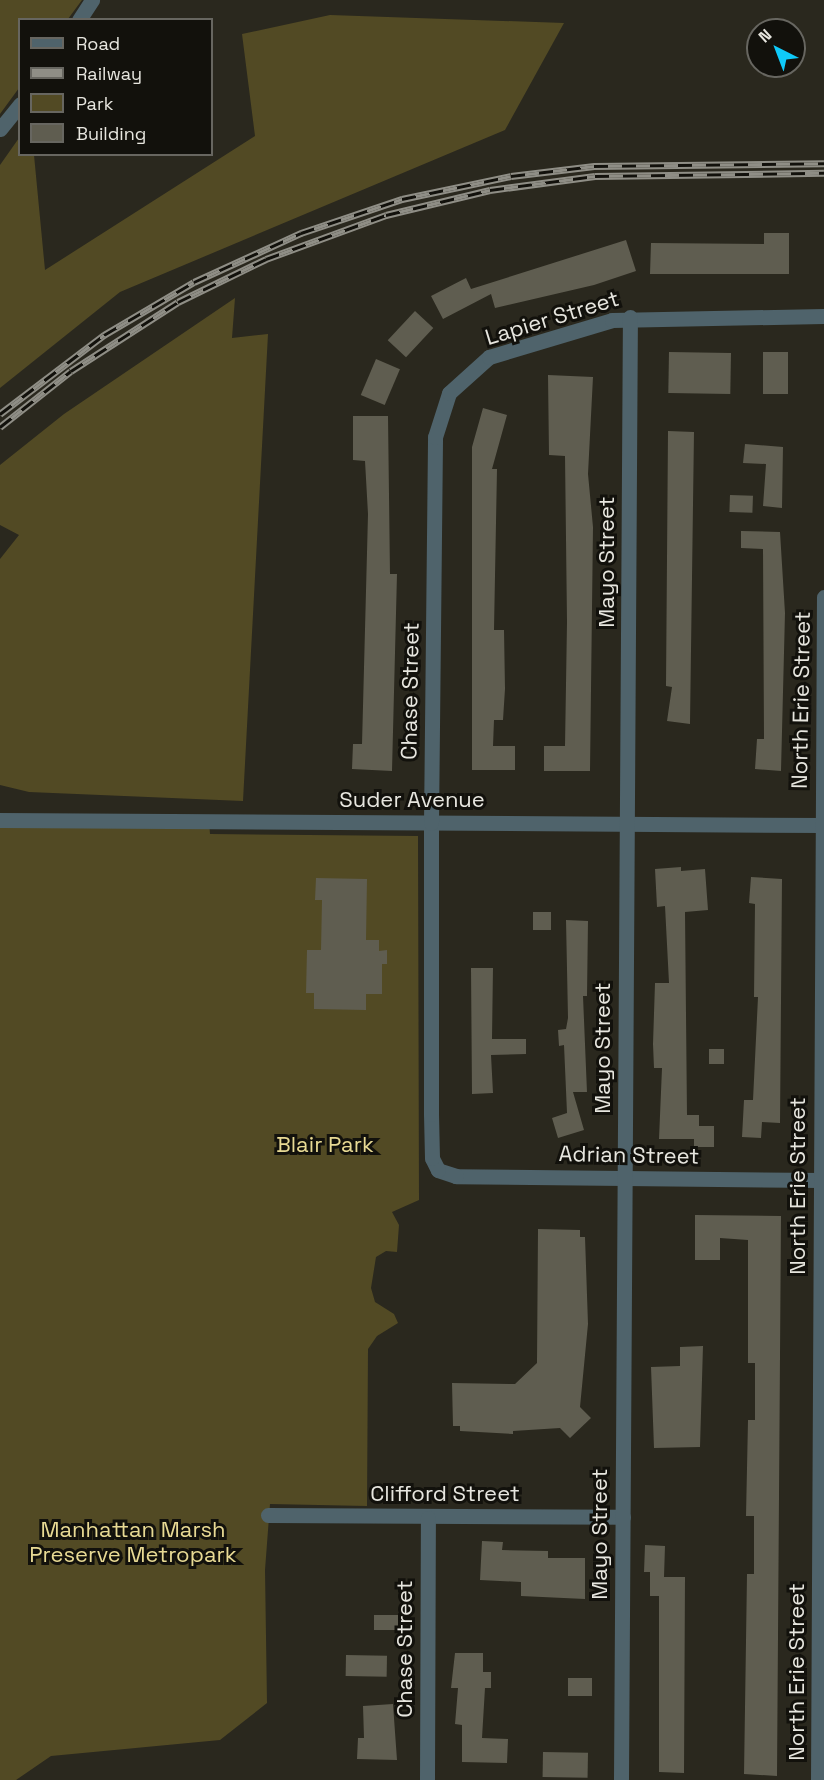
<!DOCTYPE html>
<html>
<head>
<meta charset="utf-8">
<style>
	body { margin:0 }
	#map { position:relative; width:824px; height:1780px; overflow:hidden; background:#2a281e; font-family:"Space Grotesk",sans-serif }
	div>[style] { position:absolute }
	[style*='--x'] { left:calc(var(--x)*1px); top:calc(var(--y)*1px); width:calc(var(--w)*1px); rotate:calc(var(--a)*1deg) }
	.green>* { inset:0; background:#524a24 }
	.building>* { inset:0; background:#5f5d50; transform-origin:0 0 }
	.minor>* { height:15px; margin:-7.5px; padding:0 7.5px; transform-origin:7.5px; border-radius:7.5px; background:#4f636b }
	.rail>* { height:7px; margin-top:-3.5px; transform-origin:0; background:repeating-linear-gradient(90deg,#12110c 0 14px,#8f8e86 0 28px); box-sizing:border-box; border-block:2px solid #8f8e86 }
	span { translate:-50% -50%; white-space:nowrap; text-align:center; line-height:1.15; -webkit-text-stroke:6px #12110c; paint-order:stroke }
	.street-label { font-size:22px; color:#e7e6df }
	.park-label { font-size:22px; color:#e8da94 }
	.legend { position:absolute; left:18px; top:18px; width:195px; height:138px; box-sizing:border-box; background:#12110c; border:2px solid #676660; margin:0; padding:8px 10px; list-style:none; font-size:18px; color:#e7e6df }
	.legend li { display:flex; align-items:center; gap:12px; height:30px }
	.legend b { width:30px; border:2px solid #676660 }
	.north { position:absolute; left:746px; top:18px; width:60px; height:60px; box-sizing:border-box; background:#12110c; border:2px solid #676660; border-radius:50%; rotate:318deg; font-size:16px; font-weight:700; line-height:24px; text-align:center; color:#e7e6df }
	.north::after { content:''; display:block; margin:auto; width:21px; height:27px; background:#0fcafa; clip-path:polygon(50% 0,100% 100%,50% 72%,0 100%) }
</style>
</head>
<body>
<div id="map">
	<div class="green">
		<div style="clip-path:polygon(0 0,82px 0,68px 19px,20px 20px,19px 88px,0 114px)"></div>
		<div style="clip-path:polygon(330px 15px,564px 23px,505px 130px,120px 292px,0 388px,0 165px,19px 138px,20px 154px,34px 155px,45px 270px,255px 136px,242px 34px)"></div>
		<div style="clip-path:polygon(235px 298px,232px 338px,268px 334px,243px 801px,29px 792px,0 785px,0 559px,19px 535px,0 525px,0 465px,64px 414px)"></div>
		<div style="clip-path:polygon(0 820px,209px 821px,210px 834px,418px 836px,419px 1200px,392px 1212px,399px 1225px,397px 1252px,386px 1251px,376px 1257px,371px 1288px,375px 1302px,394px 1314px,398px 1323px,377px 1336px,368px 1349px,367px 1506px,270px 1504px,265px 1570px,267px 1703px,220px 1740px,51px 1756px,16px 1780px,0 1780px)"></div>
	</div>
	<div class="building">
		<div style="clip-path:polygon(764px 233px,789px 233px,789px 274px,650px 274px,651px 243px,764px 244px)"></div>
		<div style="clip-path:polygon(626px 240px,636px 271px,594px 285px,495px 308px,491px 294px,443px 319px,431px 296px,466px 278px,471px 289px)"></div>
		<div style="left:415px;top:311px;width:25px;height:40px;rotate:43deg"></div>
		<div style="left:669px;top:352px;width:62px;height:41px;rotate:1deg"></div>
		<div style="left:788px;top:352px;width:42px;height:25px;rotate:90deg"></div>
		<div style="left:376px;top:359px;width:26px;height:39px;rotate:23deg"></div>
		<div style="clip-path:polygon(548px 375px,593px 377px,588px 474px,593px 527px,590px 771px,544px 771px,544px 746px,565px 746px,567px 622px,565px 456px,549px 455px)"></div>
		<div style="clip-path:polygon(483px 408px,507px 415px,492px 469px,497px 469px,494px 630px,504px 630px,505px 689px,503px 720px,494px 720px,493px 746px,515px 746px,515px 770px,472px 770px,472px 447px)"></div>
		<div style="clip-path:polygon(353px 416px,388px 416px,390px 574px,397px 574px,392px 771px,352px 769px,353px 744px,362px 744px,368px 514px,365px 461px,353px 460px)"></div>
		<div style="clip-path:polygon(668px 431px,694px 432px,690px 724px,667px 721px,672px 687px,666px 686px)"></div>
		<div style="clip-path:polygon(745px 444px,783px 447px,782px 508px,763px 506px,766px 464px,743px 463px)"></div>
		<div style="left:730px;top:495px;width:23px;height:17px;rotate:2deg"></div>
		<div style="clip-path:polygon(741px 531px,780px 532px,785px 613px,781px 771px,755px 769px,757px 739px,764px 739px,763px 549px,741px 548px)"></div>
		<div style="clip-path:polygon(681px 867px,681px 871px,705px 869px,708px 910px,685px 912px,687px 1115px,699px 1115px,699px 1126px,714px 1126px,714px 1147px,694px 1147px,694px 1139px,659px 1139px,662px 1068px,654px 1068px,653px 1044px,655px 983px,669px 983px,665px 906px,657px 907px,655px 869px)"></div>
		<div style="clip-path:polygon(751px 877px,782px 879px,780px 1123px,762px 1122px,761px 1138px,742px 1137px,744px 1100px,753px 1100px,758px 997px,754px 997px,755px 904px,749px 903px)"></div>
		<div style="clip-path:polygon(316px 878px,367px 879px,366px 940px,379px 940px,379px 951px,387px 950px,387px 964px,382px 964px,382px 994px,366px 994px,366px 1010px,314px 1009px,314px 993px,306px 993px,307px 950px,321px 950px,322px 900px,315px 900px)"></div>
		<div style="left:533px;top:912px;width:18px;height:18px"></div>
		<div style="clip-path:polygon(566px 920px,588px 921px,587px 996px,583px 996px,587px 1092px,573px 1092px,584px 1130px,558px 1138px,552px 1118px,567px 1113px,564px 1045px,559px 1046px,558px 1030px,566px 1029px,568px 1018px)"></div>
		<div style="clip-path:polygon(471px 968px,493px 968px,492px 1039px,526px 1039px,526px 1054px,491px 1055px,493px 1093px,472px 1094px)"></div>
		<div style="left:709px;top:1049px;width:15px;height:15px"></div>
		<div style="clip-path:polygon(695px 1215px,781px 1216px,777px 1776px,744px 1774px,747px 1574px,754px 1574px,754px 1516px,746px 1516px,748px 1420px,755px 1420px,755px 1363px,748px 1363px,748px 1240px,720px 1238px,720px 1260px,695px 1260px)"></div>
		<div style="clip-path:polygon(538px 1229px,580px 1230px,580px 1237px,585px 1237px,588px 1324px,580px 1407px,591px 1418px,570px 1438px,560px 1428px,513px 1431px,513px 1434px,460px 1431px,460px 1426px,453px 1426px,452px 1383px,515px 1384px,537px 1363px)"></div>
		<div style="clip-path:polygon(703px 1346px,700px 1447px,654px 1448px,651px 1367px,680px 1366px,680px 1347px)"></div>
		<div style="clip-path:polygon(482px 1541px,503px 1542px,502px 1550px,548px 1551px,548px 1558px,585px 1558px,585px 1599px,521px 1596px,521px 1582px,480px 1580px)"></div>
		<div style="clip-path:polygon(645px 1545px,665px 1546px,664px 1577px,685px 1577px,684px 1773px,659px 1772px,659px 1596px,650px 1596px,650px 1572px,644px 1572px)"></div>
		<div style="left:398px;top:1615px;width:15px;height:24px;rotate:90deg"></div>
		<div style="clip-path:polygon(455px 1653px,483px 1653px,483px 1672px,491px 1672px,491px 1688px,485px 1688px,482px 1738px,508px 1739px,507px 1763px,462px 1762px,462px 1725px,455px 1724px,458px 1688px,451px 1688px)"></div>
		<div style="left:346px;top:1655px;width:41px;height:21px;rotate:1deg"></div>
		<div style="left:592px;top:1678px;width:18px;height:24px;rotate:90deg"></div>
		<div style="clip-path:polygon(393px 1704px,397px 1760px,357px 1759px,358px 1738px,364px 1738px,363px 1706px)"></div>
		<div style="left:543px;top:1752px;width:45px;height:25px;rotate:1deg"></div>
	</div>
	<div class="minor">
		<div style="--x:79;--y:20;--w:24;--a:-57"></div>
		<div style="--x:0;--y:129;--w:32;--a:-51"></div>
		<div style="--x:0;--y:820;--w:824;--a:0.35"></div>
		<div style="--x:821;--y:1180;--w:365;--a:-179.4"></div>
		<div style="--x:456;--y:1176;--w:19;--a:-162"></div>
		<div style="--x:438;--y:1170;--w:13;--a:-117"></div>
		<div style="--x:432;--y:1158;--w:44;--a:-91.3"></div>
		<div style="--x:431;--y:1114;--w:291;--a:-90"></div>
		<div style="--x:431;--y:823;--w:386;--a:-89.4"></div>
		<div style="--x:435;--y:437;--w:46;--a:-72.3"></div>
		<div style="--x:449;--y:393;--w:54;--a:-42"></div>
		<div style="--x:489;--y:357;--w:128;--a:-16.7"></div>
		<div style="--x:612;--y:320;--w:212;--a:-1.1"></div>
		<div style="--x:268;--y:1515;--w:355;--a:0.3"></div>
		<div style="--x:427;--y:1780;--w:262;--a:-89.8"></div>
		<div style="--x:621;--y:1780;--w:1463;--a:-89.65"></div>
		<div style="--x:818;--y:1780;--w:1183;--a:-89.71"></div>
	</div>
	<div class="rail">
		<div style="--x:0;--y:414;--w:131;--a:-37.2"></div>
		<div style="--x:104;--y:335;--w:104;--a:-30.5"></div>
		<div style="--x:194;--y:282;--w:118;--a:-24.6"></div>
		<div style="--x:301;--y:233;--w:107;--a:-18.6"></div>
		<div style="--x:402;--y:199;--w:111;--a:-11.9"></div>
		<div style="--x:511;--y:176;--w:84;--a:-6.9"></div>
		<div style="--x:594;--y:166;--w:230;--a:-0.7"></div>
		<div style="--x:0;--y:427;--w:90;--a:-38.3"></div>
		<div style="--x:71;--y:371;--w:127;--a:-32.8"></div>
		<div style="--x:178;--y:302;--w:98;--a:-26"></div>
		<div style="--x:266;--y:259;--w:128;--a:-20.1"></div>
		<div style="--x:386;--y:215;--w:107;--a:-13.5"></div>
		<div style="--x:490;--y:190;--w:106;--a:-7.6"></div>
		<div style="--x:595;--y:176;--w:229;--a:-0.8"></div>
	</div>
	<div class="street-label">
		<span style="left:552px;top:318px;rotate:-17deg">Lapier Street</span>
		<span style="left:607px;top:562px;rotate:-90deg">Mayo Street</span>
		<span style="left:410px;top:691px;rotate:-89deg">Chase Street</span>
		<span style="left:801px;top:700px;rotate:-89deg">North Erie Street</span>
		<span style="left:412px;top:800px">Suder Avenue</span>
		<span style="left:603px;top:1048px;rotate:-90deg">Mayo Street</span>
		<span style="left:629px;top:1155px;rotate:1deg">Adrian Street</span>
		<span style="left:798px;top:1186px;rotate:-90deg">North Erie Street</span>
		<span style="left:445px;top:1494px">Clifford Street</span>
		<span style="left:600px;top:1534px;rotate:-90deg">Mayo Street</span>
		<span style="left:405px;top:1649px;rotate:-90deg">Chase Street</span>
		<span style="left:797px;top:1672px;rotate:-90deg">North Erie Street</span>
	</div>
	<div class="park-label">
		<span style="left:325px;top:1145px">Blair Park</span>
		<span style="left:133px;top:1542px">Manhattan Marsh<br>Preserve Metropark</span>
	</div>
	<ul class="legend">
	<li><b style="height:8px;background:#4f636b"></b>Road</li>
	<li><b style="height:8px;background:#8f8e86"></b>Railway</li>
	<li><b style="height:16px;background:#524a24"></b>Park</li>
	<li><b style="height:16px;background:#5f5d50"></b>Building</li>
	</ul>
	<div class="north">N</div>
</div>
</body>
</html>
